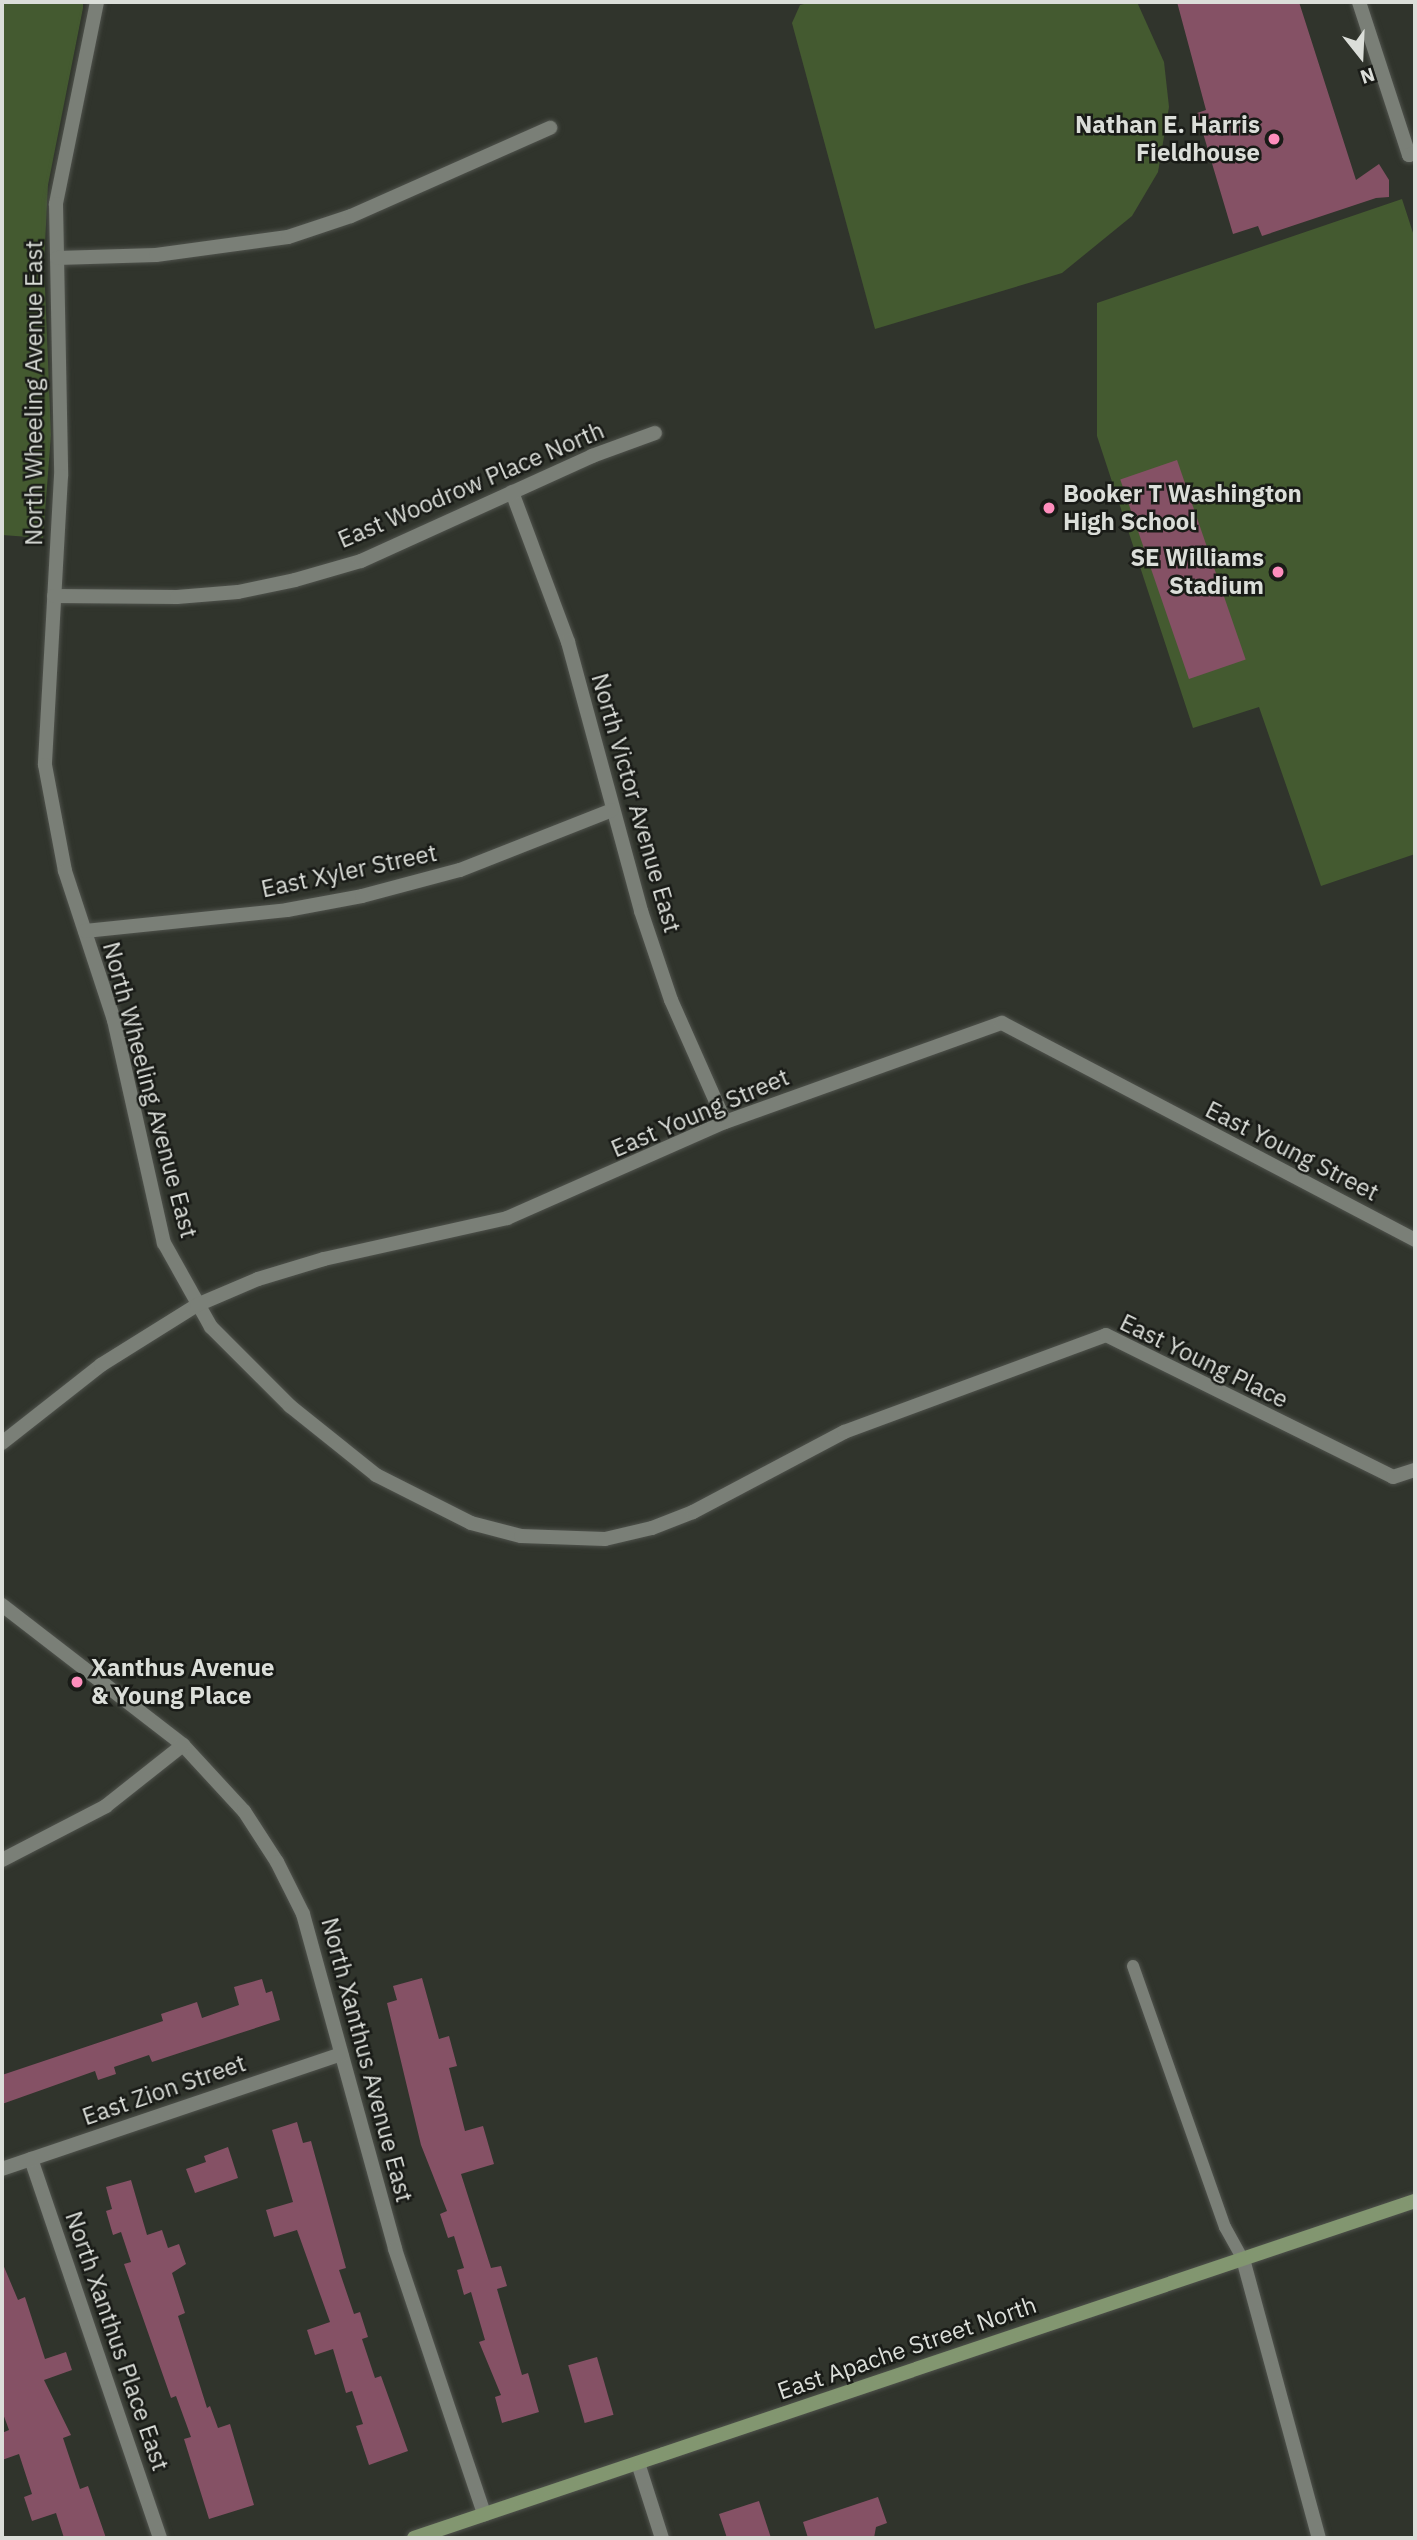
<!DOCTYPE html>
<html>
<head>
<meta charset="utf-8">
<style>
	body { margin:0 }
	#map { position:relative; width:1417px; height:2540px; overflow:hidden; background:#30342c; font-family:"IBM Plex Sans",sans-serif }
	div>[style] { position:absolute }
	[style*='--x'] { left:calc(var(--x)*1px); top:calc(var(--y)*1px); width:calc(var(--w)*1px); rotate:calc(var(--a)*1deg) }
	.green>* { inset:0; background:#445a30 }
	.building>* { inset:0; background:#855165; transform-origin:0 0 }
	.roads { filter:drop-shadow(0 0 2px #4f524c) drop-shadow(0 0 2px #4f524c) }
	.lane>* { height:12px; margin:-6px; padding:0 6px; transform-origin:6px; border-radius:6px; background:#7a7f77 }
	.street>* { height:14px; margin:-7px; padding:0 7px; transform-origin:7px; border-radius:7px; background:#7a7f77 }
	.secondary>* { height:14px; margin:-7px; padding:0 7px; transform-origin:7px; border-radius:7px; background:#829670 }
	.dots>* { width:19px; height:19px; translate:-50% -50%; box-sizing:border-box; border:4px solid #191b17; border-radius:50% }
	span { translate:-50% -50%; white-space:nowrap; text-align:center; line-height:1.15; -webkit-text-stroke:5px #191b17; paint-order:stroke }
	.poi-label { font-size:24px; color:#dbded9; font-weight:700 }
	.right { translate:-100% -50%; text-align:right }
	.left { translate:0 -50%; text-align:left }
	.street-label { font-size:24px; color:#dbded9 }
	.frame { position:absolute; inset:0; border:4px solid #dbded9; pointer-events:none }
	.north { position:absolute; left:1326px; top:21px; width:70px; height:70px; -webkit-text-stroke:5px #191b17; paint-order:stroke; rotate:162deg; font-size:19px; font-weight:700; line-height:28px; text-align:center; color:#dbded9 }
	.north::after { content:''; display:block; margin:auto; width:24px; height:32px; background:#dbded9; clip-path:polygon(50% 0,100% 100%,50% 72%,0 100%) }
</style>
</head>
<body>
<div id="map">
	<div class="green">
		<div style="clip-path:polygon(8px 2px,83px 2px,83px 8px,48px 185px,44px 264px,51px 435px,43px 538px,2px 535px,2px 4px)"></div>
		<div style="clip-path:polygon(812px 2px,1137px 2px,1164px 62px,1169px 107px,1158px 172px,1132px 216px,1062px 273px,875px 329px,792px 23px,800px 5px)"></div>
		<div style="clip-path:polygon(1402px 199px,1415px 239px,1415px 854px,1321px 886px,1259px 707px,1193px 728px,1097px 436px,1097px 303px)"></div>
	</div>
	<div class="building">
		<div style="clip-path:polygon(1177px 2px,1299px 2px,1356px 180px,1379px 164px,1389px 180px,1389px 197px,1376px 198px,1262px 236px,1258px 226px,1233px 234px,1197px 113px,1206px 110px)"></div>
		<div style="left:1177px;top:460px;width:211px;height:60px;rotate:71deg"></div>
		<div style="clip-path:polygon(422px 1978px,439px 2039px,449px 2036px,457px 2066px,449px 2068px,465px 2131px,483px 2126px,494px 2164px,461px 2174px,491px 2268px,501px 2266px,507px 2286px,497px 2289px,522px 2375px,528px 2373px,539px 2412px,502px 2423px,495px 2397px,501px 2395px,479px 2342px,485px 2340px,471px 2292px,464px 2295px,457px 2270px,464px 2268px,454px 2236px,448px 2238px,440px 2214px,447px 2211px,421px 2145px,387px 2003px,397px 2000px,393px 1986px)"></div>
		<div style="clip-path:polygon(262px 1979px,266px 1993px,272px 1991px,280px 2020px,152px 2062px,149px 2055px,114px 2067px,116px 2074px,98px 2080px,95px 2071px,2px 2104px,2px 2075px,163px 2021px,161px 2014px,197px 2002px,202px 2018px,239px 2005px,234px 1987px)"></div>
		<div style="clip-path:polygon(297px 2122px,303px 2143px,311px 2141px,346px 2268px,339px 2270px,354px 2314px,360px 2312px,368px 2337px,362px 2339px,375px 2378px,381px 2376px,408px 2451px,369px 2465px,356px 2426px,363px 2424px,352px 2391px,346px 2393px,333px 2349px,315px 2355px,307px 2330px,330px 2322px,297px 2230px,274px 2237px,266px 2210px,293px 2202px,272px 2130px)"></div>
		<div style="clip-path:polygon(228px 2147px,238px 2178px,195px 2193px,186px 2169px,206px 2162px,204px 2156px)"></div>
		<div style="clip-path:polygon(131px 2180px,147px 2235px,162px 2230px,168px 2248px,179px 2244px,186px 2264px,172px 2273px,185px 2313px,178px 2316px,207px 2408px,210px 2406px,218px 2428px,230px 2424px,254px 2505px,209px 2519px,184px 2439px,191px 2437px,176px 2396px,171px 2398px,132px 2287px,124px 2264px,131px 2262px,121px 2232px,113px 2235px,106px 2211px,112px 2209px,106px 2187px)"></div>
		<div style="clip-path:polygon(2px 2262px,18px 2300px,25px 2297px,45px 2359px,66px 2352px,72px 2370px,44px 2380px,71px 2435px,63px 2438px,80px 2489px,88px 2486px,106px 2538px,64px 2538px,56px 2513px,32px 2521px,24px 2497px,32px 2494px,19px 2454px,2px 2460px,2px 2433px,9px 2430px,2px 2411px)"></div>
		<div style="left:597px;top:2357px;width:60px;height:30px;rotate:74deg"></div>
		<div style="clip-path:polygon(878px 2497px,887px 2523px,876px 2527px,874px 2538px,808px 2538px,803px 2522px)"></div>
		<div style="clip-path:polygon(759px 2501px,771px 2538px,727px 2538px,719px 2514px)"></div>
	</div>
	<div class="roads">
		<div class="lane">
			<div style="--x:1133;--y:1966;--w:277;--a:70.6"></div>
			<div style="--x:1225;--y:2227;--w:37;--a:61"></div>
		</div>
		<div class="street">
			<div style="--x:97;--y:2;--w:206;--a:101.5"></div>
			<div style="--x:56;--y:204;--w:272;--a:88.9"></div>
			<div style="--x:61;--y:476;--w:289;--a:93.2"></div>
			<div style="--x:45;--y:765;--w:108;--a:79.3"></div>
			<div style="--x:65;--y:871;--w:157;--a:71.8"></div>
			<div style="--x:114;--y:1020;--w:229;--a:77.4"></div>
			<div style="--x:164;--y:1243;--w:96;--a:60.8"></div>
			<div style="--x:211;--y:1327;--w:112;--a:45"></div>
			<div style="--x:290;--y:1406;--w:110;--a:38.7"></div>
			<div style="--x:376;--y:1475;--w:106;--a:26.8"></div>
			<div style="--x:471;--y:1523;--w:52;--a:14.6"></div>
			<div style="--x:521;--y:1536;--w:84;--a:2"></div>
			<div style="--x:605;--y:1539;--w:48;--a:-13.2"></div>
			<div style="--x:652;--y:1528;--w:44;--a:-21.3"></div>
			<div style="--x:693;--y:1512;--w:171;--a:-27.9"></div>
			<div style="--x:844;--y:1432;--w:279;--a:-20.3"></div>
			<div style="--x:1106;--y:1335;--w:320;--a:26.3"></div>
			<div style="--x:1393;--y:1477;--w:23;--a:-18"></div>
			<div style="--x:1359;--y:2;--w:161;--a:71.9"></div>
			<div style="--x:1409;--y:155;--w:6;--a:-18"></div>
			<div style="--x:57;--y:258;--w:99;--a:-1.7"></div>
			<div style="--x:156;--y:255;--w:133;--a:-7.8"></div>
			<div style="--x:288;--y:237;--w:66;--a:-18.4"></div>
			<div style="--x:351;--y:216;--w:218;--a:-23.9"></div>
			<div style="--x:512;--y:492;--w:160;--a:69.5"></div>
			<div style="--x:568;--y:642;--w:279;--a:74.8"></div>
			<div style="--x:641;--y:911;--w:94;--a:71.4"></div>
			<div style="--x:671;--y:1000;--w:133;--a:66.1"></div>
			<div style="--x:54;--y:596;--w:123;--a:0.5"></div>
			<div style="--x:177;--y:597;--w:61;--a:-4.7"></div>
			<div style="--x:238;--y:592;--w:58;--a:-11.9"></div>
			<div style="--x:295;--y:580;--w:69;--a:-16.1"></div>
			<div style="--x:361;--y:561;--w:254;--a:-24.4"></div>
			<div style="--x:592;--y:456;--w:67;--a:-20.1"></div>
			<div style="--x:85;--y:931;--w:203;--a:-5.9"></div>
			<div style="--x:287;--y:910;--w:76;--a:-10.6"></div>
			<div style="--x:362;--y:896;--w:101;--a:-14.9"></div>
			<div style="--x:460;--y:870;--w:163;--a:-21.5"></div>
			<div style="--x:2;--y:1443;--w:126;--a:-38.2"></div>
			<div style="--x:101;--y:1365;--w:113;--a:-32"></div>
			<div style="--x:197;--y:1305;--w:66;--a:-23.1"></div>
			<div style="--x:258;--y:1279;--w:69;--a:-16.9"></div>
			<div style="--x:324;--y:1259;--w:188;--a:-12.6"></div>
			<div style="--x:507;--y:1218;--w:238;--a:-23.8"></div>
			<div style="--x:725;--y:1122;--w:294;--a:-19.7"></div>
			<div style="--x:1002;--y:1023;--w:467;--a:27.7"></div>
			<div style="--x:2;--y:1605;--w:229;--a:37.7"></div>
			<div style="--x:183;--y:1745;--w:90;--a:47.3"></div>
			<div style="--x:244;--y:1811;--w:61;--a:57.1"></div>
			<div style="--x:277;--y:1862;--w:58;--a:63.4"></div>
			<div style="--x:303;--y:1914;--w:347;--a:74.6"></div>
			<div style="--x:395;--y:2249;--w:280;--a:71.4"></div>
			<div style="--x:2;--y:1860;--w:117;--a:-27.4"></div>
			<div style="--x:106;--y:1806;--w:98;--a:-38.4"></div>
			<div style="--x:31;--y:2159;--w:400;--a:71.2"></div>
			<div style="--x:2;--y:2169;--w:358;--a:-18.7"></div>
			<div style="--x:1243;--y:2259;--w:289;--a:74.8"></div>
			<div style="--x:638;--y:2463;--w:79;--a:72.3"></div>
		</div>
		<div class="secondary">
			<div style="--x:414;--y:2538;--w:1056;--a:-18.61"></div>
		</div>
	</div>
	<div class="dots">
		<div style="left:1274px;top:139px;background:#fe8ebd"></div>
		<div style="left:1049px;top:508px;background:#fe8ebd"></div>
		<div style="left:1278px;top:572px;background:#fe8ebd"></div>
		<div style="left:77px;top:1682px;background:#fe8ebd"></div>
	</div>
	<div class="poi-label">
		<span class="right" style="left:1260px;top:139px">Nathan E. Harris<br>Fieldhouse</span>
		<span class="left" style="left:1063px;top:508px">Booker T Washington<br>High School</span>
		<span class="right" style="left:1264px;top:572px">SE Williams<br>Stadium</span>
		<span class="left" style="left:91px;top:1682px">Xanthus Avenue<br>&amp; Young Place</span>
	</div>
	<div class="street-label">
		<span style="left:34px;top:393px;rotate:-90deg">North Wheeling Avenue East</span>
		<span style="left:471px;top:485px;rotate:-23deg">East Woodrow Place North</span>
		<span style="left:636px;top:803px;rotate:74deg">North Victor Avenue East</span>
		<span style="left:349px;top:871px;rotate:-12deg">East Xyler Street</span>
		<span style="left:150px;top:1090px;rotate:75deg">North Wheeling Avenue East</span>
		<span style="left:700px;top:1113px;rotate:-23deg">East Young Street</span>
		<span style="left:1292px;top:1151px;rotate:27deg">East Young Street</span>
		<span style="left:1204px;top:1361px;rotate:26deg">East Young Place</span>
		<span style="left:367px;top:2060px;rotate:75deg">North Xanthus Avenue East</span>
		<span style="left:164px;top:2090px;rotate:-19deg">East Zion Street</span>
		<span style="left:117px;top:2341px;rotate:71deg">North Xanthus Place East</span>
		<span style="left:907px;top:2348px;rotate:-19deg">East Apache Street North</span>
	</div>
	<div class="frame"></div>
	<div class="north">N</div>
</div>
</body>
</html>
